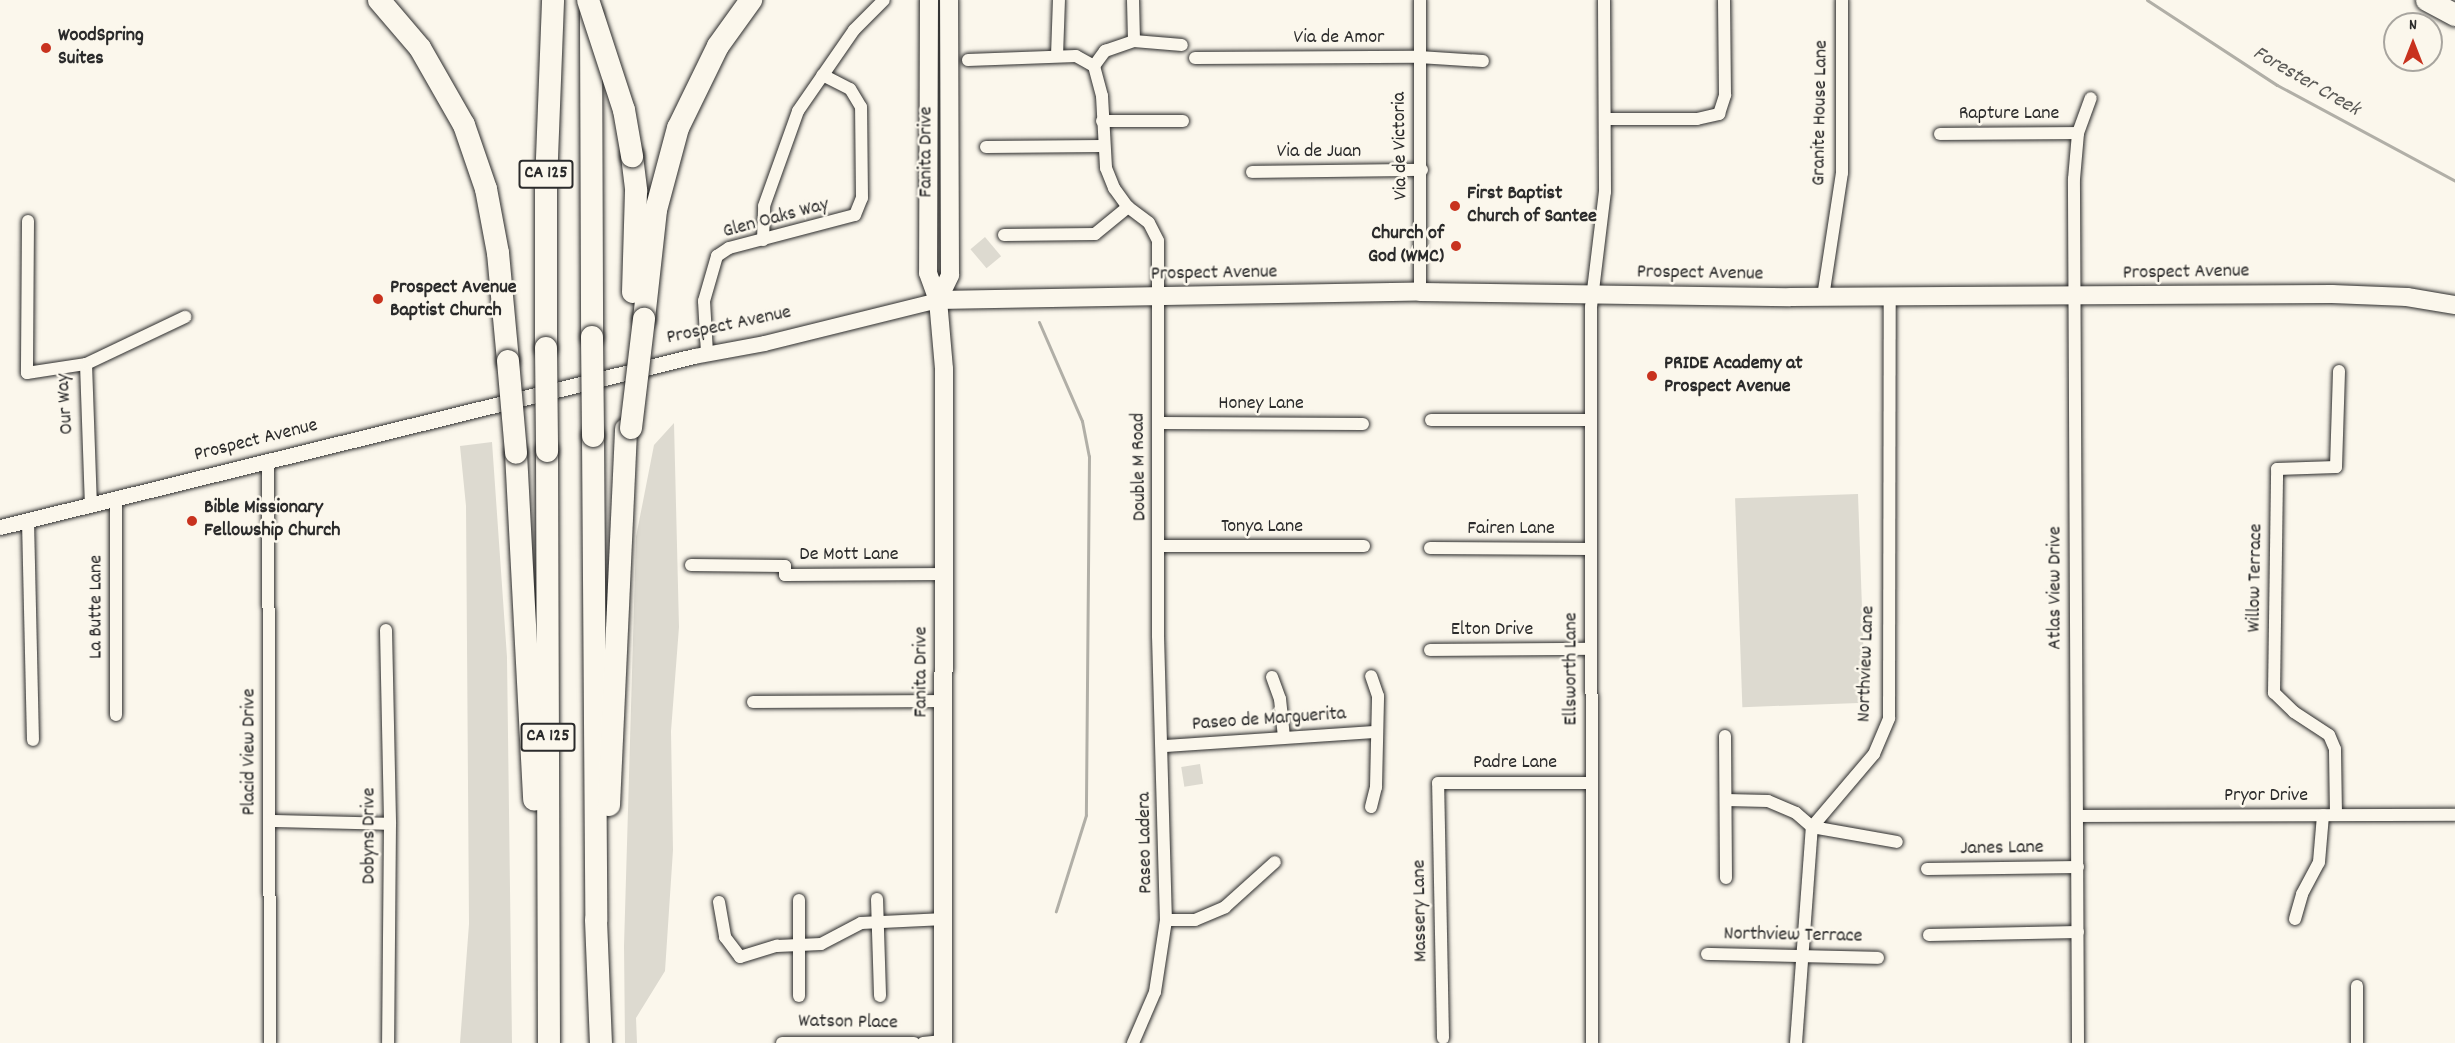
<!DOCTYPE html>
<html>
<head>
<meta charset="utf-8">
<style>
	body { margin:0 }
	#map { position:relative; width:2455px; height:1043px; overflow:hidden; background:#fbf7ec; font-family:Dekko,sans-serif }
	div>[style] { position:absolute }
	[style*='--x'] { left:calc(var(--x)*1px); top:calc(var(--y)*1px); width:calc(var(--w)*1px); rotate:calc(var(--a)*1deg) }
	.green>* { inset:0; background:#dddad0; transform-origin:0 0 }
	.stream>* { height:3px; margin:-1.5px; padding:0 1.5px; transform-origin:1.5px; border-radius:1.5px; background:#b1afa7 }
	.roads { filter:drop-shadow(0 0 2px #2b2b2b) drop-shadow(0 0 2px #2b2b2b) }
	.minor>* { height:12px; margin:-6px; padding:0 6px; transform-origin:6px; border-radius:6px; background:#fbf7ec }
	.tertiary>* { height:15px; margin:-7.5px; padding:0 7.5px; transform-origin:7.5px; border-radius:7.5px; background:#fbf7ec }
	.secondary>* { height:18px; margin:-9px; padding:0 9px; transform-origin:9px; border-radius:9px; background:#fbf7ec }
	.motorway>* { height:22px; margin:-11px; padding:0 11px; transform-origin:11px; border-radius:11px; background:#fbf7ec }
	.bridges { filter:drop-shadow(0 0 2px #2b2b2b) drop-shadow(0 0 2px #2b2b2b) }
	.motorway-bridge>* { height:22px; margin:-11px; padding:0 11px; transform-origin:11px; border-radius:11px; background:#fbf7ec }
	.dots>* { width:16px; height:16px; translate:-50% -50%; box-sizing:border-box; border:3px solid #fbf7ec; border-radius:50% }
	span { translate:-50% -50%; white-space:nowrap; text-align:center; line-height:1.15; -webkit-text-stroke:5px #fbf7ec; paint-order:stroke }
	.shield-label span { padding:2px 4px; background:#fbf7ec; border:2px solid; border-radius:4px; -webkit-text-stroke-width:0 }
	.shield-label { font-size:18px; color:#2b2b2b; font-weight:700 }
	.poi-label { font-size:20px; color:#2b2b2b; font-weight:700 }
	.left { translate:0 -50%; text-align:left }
	.right { translate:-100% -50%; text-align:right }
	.street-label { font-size:20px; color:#2b2b2b }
	.water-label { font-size:21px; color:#5a5956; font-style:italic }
	.north { position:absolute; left:2383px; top:12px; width:60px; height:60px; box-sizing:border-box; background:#fbf7ec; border:2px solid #a8a59f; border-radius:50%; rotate:0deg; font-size:16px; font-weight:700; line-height:24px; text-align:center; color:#2b2b2b }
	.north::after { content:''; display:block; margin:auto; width:21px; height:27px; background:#c8321e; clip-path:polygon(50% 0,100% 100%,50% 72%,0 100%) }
</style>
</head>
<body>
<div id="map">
	<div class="green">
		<div style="left:985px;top:237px;width:25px;height:19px;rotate:50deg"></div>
		<div style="clip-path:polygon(674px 423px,679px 627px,671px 731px,673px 850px,665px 971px,636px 1018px,637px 1043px,625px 1043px,624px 946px,636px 537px,654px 445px)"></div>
		<div style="clip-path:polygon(492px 442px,507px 657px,512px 1043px,460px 1043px,469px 924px,466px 506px,460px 446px)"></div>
		<div style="left:1858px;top:494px;width:209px;height:123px;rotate:88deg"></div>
		<div style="left:1200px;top:764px;width:20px;height:19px;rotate:81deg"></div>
	</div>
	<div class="stream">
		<div style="--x:2147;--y:0;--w:155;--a:33.2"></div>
		<div style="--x:2277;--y:85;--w:202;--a:28.3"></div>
		<div style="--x:1039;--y:322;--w:108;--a:66.5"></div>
		<div style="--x:1082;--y:421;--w:36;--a:79"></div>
		<div style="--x:1089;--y:456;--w:359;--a:90.5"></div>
		<div style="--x:1086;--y:815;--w:101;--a:107.4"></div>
	</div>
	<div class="roads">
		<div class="minor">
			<div style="--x:1134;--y:41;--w:48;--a:4.8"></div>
			<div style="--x:1057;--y:56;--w:56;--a:-88"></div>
			<div style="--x:1195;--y:58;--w:224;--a:-0.3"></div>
			<div style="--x:1419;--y:57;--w:64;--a:3.6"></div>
			<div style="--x:968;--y:60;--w:108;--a:-2.1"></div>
			<div style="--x:1076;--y:56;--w:21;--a:29"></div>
			<div style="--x:1094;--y:66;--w:31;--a:75"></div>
			<div style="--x:1102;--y:96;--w:72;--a:86.8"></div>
			<div style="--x:1106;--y:168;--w:22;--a:68"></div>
			<div style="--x:1114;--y:188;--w:24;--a:54"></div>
			<div style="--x:1128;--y:207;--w:26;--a:37"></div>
			<div style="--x:1149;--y:223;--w:20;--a:63"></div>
			<div style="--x:1158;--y:241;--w:395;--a:90"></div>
			<div style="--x:1158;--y:636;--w:284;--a:88.4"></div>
			<div style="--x:1166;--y:920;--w:73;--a:98.7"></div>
			<div style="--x:1155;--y:992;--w:56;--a:113.3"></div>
			<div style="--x:1094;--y:66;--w:19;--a:-54"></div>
			<div style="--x:1105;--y:51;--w:31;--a:-19"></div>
			<div style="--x:1134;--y:41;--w:41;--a:-91.4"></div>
			<div style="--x:1606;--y:119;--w:91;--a:0"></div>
			<div style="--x:1697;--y:119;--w:23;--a:-13"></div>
			<div style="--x:1719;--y:114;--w:20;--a:-72"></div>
			<div style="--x:1725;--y:95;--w:95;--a:-90.6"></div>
			<div style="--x:1102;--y:121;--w:81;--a:0"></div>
			<div style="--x:1940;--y:134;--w:138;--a:-0.4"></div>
			<div style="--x:986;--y:147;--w:116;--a:-0.5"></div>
			<div style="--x:1252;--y:172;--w:170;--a:-0.7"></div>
			<div style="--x:28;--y:221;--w:152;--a:90.4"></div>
			<div style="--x:27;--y:373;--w:60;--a:-8.7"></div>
			<div style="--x:86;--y:364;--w:142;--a:88"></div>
			<div style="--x:1004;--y:235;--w:91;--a:-0.6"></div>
			<div style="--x:1095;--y:234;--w:43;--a:-39.3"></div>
			<div style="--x:763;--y:240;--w:34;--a:-88"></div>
			<div style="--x:764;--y:206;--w:101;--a:-70.3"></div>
			<div style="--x:798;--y:111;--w:98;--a:-55.3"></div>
			<div style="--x:854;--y:30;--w:42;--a:-45"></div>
			<div style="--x:1420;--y:292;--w:292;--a:-90"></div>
			<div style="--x:1823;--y:297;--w:125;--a:-81.3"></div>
			<div style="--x:1842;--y:173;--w:173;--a:-90"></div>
			<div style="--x:707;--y:353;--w:52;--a:-93.3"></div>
			<div style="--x:704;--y:301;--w:47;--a:-73.9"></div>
			<div style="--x:717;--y:256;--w:14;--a:-34"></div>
			<div style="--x:729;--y:248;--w:130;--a:-14.7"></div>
			<div style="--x:855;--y:215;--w:18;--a:-68"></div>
			<div style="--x:862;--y:198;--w:91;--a:-90.6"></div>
			<div style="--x:861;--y:107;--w:21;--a:-121"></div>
			<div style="--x:850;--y:89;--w:31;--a:-153"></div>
			<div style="--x:86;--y:364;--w:110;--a:-25.4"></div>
			<div style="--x:1431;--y:420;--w:160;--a:0"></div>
			<div style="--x:1159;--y:423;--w:204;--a:0.3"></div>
			<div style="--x:268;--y:461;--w:582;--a:89.8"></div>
			<div style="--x:116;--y:500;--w:215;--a:90"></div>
			<div style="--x:28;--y:521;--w:219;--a:88.7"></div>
			<div style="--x:1160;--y:546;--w:204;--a:0"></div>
			<div style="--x:1430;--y:548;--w:161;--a:0.4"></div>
			<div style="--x:691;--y:565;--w:94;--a:0.6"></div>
			<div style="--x:785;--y:566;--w:9;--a:90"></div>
			<div style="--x:785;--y:575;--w:159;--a:-0.4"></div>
			<div style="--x:386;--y:630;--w:194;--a:88.8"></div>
			<div style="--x:390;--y:824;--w:219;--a:90.5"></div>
			<div style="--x:1430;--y:650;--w:161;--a:-0.4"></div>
			<div style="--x:1272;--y:677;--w:23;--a:70"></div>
			<div style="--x:1280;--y:699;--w:38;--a:84"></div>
			<div style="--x:753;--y:702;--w:192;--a:-0.3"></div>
			<div style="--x:1725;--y:736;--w:142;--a:89.6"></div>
			<div style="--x:1164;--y:746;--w:212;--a:-3.8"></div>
			<div style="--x:1726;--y:800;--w:42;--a:1.4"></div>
			<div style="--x:1768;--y:801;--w:30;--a:23"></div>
			<div style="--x:1796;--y:813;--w:21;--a:41"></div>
			<div style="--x:1812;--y:827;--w:86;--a:10"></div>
			<div style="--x:1371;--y:807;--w:21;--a:-76"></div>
			<div style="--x:1376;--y:787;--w:91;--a:-88.7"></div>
			<div style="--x:1378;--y:696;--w:21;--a:-109"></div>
			<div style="--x:2336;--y:815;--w:66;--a:-90.9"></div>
			<div style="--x:2335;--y:749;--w:15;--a:-113"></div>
			<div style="--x:2329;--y:735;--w:42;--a:-146.7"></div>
			<div style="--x:2294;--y:712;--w:28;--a:-136"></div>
			<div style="--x:2274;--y:693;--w:224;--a:-89.2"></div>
			<div style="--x:2277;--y:469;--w:59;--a:-1.9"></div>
			<div style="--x:2336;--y:467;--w:96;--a:-88.2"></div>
			<div style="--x:2077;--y:816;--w:378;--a:-0.2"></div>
			<div style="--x:270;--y:821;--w:120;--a:1.4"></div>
			<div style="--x:1927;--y:869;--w:151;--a:-0.8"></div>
			<div style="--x:877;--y:899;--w:97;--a:88.2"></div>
			<div style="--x:719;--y:902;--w:36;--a:80"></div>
			<div style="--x:725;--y:937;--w:25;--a:53"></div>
			<div style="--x:740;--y:957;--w:39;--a:-17"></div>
			<div style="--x:777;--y:946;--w:44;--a:-2.6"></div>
			<div style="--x:821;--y:944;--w:45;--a:-27.7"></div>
			<div style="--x:861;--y:923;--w:84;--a:-2.7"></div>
			<div style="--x:2295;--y:919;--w:26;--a:-74"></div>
			<div style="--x:2302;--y:894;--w:36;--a:-62"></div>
			<div style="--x:2319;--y:862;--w:47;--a:-85.1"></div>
			<div style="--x:1166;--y:920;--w:29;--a:0"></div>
			<div style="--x:1195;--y:920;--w:33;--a:-23"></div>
			<div style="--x:1225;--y:907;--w:67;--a:-42"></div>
			<div style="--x:1929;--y:935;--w:149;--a:-1.2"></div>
			<div style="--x:1707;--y:954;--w:171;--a:1.3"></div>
			<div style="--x:799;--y:996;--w:96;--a:-90"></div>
			<div style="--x:1443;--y:1038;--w:255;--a:-91.1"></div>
			<div style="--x:1438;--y:783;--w:153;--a:0"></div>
			<div style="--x:782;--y:1043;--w:132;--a:0"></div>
			<div style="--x:923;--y:1043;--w:20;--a:-6"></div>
			<div style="--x:1592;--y:1043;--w:736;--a:-90.08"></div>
			<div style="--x:1591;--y:307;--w:116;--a:-83.1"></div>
			<div style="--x:1605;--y:192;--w:192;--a:-90.3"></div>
			<div style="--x:1796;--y:1043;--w:217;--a:-85.8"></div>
			<div style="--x:1812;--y:827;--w:96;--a:-49.7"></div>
			<div style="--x:1874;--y:754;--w:39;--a:-67"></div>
			<div style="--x:1889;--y:718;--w:421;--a:-89.9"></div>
			<div style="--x:2078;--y:1043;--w:864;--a:-90.27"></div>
			<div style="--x:2074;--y:179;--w:46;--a:-85"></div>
			<div style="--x:2078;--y:133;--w:37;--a:-70"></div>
			<div style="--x:2357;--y:1043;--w:57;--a:-90"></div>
		</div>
		<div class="tertiary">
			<div style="--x:0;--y:527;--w:715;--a:-13.84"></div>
			<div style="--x:694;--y:356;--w:71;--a:-10.5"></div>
			<div style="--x:764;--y:343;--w:179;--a:-13.9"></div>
		</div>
		<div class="secondary">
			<div style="--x:929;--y:0;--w:273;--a:90.2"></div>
			<div style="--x:928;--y:273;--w:29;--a:70"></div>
			<div style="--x:938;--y:300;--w:69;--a:85"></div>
			<div style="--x:944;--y:369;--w:674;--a:90.09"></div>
			<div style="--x:938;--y:300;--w:482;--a:-1"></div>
			<div style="--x:1420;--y:292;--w:370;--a:0.8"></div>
			<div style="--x:1790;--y:297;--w:542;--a:-0.32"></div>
			<div style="--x:2332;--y:294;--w:75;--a:2.3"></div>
			<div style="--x:2407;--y:297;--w:49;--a:9.5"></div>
			<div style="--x:938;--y:300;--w:28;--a:-64"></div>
			<div style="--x:950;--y:275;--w:275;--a:-90.2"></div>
		</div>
		<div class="motorway">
			<div style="--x:379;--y:0;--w:63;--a:49.5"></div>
			<div style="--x:420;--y:48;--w:89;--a:60.3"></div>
			<div style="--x:464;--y:125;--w:68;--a:71"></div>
			<div style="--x:486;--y:189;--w:65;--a:79.4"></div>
			<div style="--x:498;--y:253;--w:108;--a:84.7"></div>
			<div style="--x:2427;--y:0;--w:32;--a:28"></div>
			<div style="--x:591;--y:15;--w:322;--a:89.8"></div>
			<div style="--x:632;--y:156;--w:35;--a:83"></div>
			<div style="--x:636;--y:191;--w:101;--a:91.7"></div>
			<div style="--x:644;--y:319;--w:110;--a:-83.7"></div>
			<div style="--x:656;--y:210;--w:85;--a:-75"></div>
			<div style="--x:678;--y:128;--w:91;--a:-64"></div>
			<div style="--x:718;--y:46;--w:57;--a:-54.3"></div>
			<div style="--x:546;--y:348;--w:164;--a:-90"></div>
			<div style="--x:546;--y:184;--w:184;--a:-87.8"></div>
			<div style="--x:593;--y:436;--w:484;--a:89.6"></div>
			<div style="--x:596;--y:920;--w:123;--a:87.7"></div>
			<div style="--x:547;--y:451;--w:592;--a:89.81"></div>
			<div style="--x:516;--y:453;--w:347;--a:87"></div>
			<div style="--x:609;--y:805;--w:376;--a:-87.4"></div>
		</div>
	</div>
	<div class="bridges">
		<div class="motorway-bridge">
			<div style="--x:588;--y:0;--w:116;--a:71.9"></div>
			<div style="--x:624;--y:110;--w:47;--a:80.1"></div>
			<div style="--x:592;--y:337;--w:99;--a:89.4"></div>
			<div style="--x:546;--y:348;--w:103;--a:89.4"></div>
			<div style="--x:508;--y:361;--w:92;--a:85"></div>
			<div style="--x:631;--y:428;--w:110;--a:-83.2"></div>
		</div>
	</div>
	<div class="dots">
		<div style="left:46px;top:48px;background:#c8321e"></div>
		<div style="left:1455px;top:206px;background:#c8321e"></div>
		<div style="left:1456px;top:246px;background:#c8321e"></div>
		<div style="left:378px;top:299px;background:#c8321e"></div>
		<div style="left:1652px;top:376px;background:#c8321e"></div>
		<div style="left:192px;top:521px;background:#c8321e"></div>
	</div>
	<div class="shield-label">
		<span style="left:546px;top:174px">CA 125</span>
		<span style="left:548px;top:737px">CA 125</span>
	</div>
	<div class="poi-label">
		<span class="left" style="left:58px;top:48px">WoodSpring<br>Suites</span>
		<span class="left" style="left:1467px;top:206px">First Baptist<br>Church of Santee</span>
		<span class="right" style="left:1444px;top:246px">Church of<br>God (WMC)</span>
		<span class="left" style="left:390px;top:300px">Prospect Avenue<br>Baptist Church</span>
		<span class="left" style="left:1664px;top:376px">PRIDE Academy at<br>Prospect Avenue</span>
		<span class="left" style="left:204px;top:520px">Bible Missionary<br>Fellowship Church</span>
	</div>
	<div class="street-label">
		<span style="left:1339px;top:38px">Via de Amor</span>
		<span style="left:1821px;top:113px;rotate:-89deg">Granite House Lane</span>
		<span style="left:2009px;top:114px">Rapture Lane</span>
		<span style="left:1401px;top:146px;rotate:-91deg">Via de Victoria</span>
		<span style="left:927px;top:152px;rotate:-90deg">Fanita Drive</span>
		<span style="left:1319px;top:152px">Via de Juan</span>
		<span style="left:776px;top:219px;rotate:-15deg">Glen Oaks Way</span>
		<span style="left:2186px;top:273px;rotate:-1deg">Prospect Avenue</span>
		<span style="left:1214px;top:274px;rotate:-1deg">Prospect Avenue</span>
		<span style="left:1700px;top:274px;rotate:1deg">Prospect Avenue</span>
		<span style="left:729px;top:326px;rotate:-12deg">Prospect Avenue</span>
		<span style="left:66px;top:404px;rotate:-94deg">Our Way</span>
		<span style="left:1261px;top:404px">Honey Lane</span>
		<span style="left:256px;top:441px;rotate:-14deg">Prospect Avenue</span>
		<span style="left:1140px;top:467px;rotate:-91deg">Double M Road</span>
		<span style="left:1262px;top:527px">Tonya Lane</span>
		<span style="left:1511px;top:529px">Fairen Lane</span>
		<span style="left:849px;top:555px">De Mott Lane</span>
		<span style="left:2256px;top:578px;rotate:-89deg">Willow Terrace</span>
		<span style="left:2056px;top:588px;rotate:-90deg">Atlas View Drive</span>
		<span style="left:97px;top:607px;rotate:-90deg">La Butte Lane</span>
		<span style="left:1492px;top:630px">Elton Drive</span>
		<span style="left:1867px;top:664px;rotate:-88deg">Northview Lane</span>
		<span style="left:1572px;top:669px;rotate:-90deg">Ellsworth Lane</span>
		<span style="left:922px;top:672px;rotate:-90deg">Fanita Drive</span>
		<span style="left:1269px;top:720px;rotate:-4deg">Paseo de Marguerita</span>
		<span style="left:250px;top:752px;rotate:-90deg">Placid View Drive</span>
		<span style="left:1515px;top:763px">Padre Lane</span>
		<span style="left:2266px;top:796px">Pryor Drive</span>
		<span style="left:370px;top:836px;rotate:-90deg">Dobyns Drive</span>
		<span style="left:1146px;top:843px;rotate:-91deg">Paseo Ladera</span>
		<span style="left:2002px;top:849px;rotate:-1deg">Janes Lane</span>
		<span style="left:1421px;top:911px;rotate:-91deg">Massery Lane</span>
		<span style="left:1793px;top:936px;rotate:1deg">Northview Terrace</span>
		<span style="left:848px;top:1023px;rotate:1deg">Watson Place</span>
	</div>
	<div class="water-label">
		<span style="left:2306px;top:82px;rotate:30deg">Forester Creek</span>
	</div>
	<div class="north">N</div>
</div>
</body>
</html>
